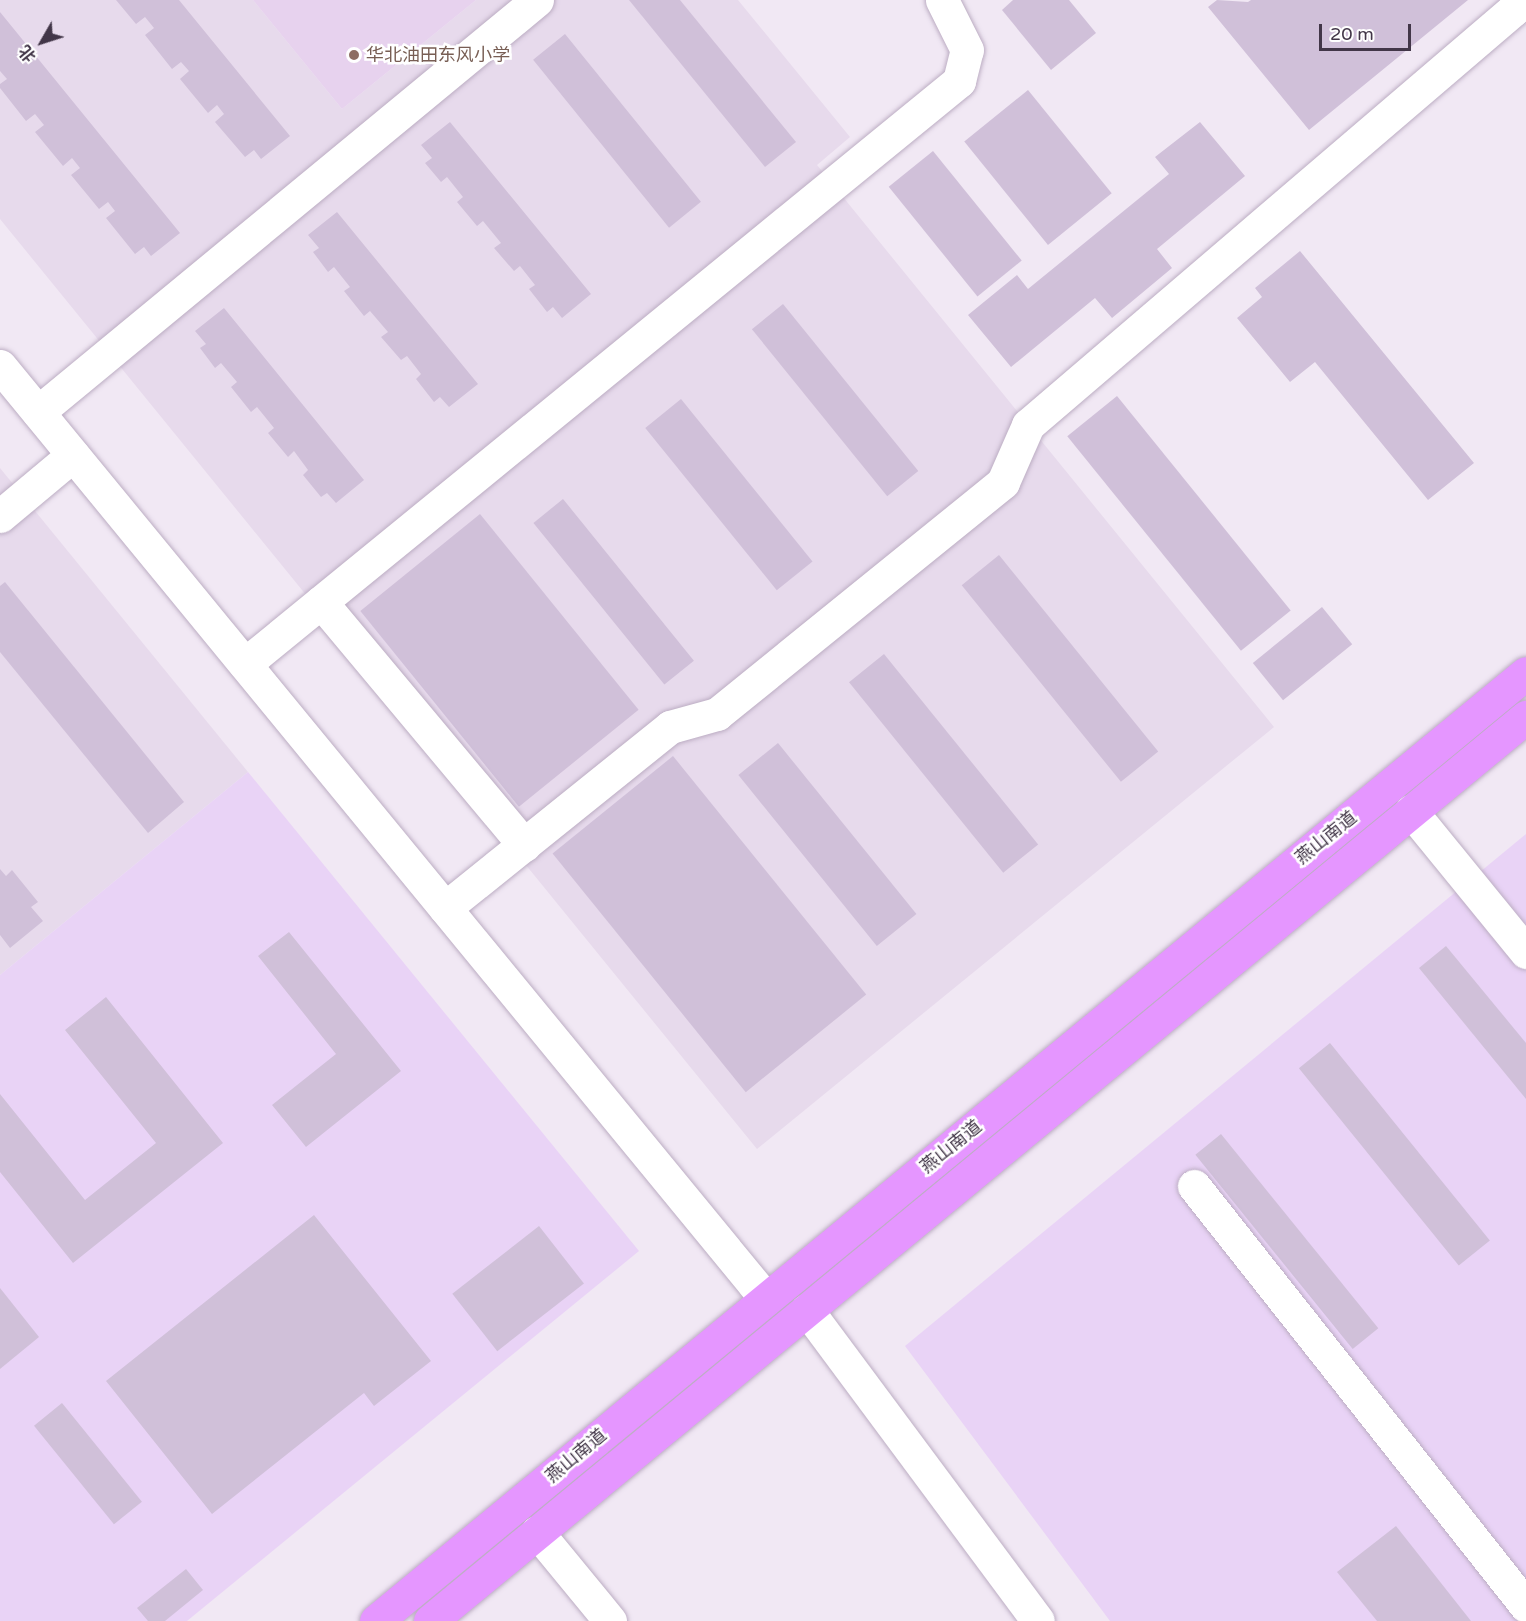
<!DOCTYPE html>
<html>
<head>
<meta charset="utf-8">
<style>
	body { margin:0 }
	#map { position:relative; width:1526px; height:1621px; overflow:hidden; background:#f1e8f4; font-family:"Varela Round","Noto Sans SC",sans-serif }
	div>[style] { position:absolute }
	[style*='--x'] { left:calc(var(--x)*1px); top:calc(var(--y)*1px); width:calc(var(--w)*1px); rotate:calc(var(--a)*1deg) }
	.residential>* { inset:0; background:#e7daec }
	.commercial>* { inset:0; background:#e9d3f6 }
	.education>* { inset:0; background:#e7d2ee }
	.building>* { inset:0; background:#d0c0d9; transform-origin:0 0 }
	.roads { filter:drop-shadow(0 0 2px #bcadc3) drop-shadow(0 0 2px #bcadc3) }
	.minor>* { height:33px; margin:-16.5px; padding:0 16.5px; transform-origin:16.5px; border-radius:16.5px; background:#fff }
	.major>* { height:33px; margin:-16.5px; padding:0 16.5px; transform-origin:16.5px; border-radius:16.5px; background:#e596ff }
	.dots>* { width:16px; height:16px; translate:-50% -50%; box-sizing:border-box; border:3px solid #fff; border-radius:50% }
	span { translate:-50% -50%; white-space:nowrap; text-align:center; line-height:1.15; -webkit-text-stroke:5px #fff; paint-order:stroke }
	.education-label { font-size:18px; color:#785e54 }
	.left { translate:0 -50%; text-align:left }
	.street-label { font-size:18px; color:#423648 }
	.north { position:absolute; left:12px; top:12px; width:60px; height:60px; -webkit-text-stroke:4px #fff; paint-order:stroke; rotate:231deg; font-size:16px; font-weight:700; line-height:24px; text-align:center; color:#423648 }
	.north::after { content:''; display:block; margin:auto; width:21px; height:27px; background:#423648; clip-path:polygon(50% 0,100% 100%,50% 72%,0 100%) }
	.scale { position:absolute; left:1319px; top:24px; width:92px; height:27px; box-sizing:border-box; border:3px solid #423648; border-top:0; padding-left:8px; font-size:18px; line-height:21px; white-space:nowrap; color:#423648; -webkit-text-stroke:4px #fff; paint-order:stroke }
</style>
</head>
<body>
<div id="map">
	<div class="residential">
		<div style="clip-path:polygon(0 0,253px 0,342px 109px,476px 0,738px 0,850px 137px,817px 165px,1274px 727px,757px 1149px,0 219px)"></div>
		<div style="clip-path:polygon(0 468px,248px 772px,0 975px)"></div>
	</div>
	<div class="commercial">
		<div style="clip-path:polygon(248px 772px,639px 1251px,187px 1621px,0 1621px,0 975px)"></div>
		<div style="clip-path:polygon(1526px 834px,1526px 1621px,1110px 1621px,905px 1346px)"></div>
	</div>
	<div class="education">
		<div style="clip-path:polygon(253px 0,476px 0,342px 109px)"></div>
	</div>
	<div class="building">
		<div style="clip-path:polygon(116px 0,179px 0,290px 136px,261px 159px,254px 150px,245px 157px,215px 122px,224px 114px,217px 105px,208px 113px,180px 79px,189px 71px,181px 62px,172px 69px,145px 35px,154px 28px,145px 17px,136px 24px)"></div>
		<div style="clip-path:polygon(629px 0,680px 0,796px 142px,765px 167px)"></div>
		<div style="clip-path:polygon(1013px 0,1069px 0,1096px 33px,1051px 70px,1002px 10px)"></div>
		<div style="clip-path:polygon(1217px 0,1248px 2px,1251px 0,1468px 0,1309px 130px,1208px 7px)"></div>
		<div style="clip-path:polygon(0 12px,180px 233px,151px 256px,144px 247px,135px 254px,106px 218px,115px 211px,108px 202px,99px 209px,71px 175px,80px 168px,72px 158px,63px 166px,35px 132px,44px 125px,35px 114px,26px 121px,0 88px,0 84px,7px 79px,0 71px)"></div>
		<div style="left:565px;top:34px;width:216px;height:41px;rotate:51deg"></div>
		<div style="left:1028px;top:90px;width:133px;height:82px;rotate:51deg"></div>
		<div style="clip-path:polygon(450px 122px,591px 294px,562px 318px,553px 307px,547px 312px,529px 289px,535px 285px,520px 266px,514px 271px,494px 248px,501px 243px,483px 221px,477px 226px,457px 202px,463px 197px,447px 177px,441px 182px,425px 163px,432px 158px,421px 145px)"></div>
		<div style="clip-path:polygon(1200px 122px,1245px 176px,1157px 249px,1172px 268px,1112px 318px,1095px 298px,1011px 367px,968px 315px,1017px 275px,1028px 289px,1169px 174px,1155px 157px)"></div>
		<div style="left:933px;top:151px;width:141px;height:57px;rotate:51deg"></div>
		<div style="clip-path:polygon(337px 212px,478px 384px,449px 407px,440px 397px,434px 402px,416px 379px,421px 374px,407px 356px,401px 360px,381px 337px,388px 332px,370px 311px,364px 316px,344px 291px,350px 287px,334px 267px,328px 272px,313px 252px,319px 248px,308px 235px)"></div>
		<div style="clip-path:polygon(1300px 251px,1474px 463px,1428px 500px,1315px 362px,1290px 382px,1237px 318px,1262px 297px,1255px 288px)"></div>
		<div style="left:783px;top:304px;width:215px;height:40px;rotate:51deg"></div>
		<div style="clip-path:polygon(224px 308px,364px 480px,336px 503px,327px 493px,321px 497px,303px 475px,308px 470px,294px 451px,288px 457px,268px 433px,274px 428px,257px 407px,251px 412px,231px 387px,237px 382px,221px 363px,215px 368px,200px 348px,206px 344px,195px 331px)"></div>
		<div style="left:1117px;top:396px;width:276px;height:64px;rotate:51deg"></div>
		<div style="left:681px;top:399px;width:209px;height:46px;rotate:51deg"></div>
		<div style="left:563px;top:499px;width:208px;height:38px;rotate:51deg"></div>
		<div style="left:480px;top:514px;width:252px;height:154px;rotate:51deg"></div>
		<div style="left:999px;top:555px;width:253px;height:48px;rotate:51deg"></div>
		<div style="clip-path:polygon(5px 582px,184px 802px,148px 833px,0 652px,0 586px)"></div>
		<div style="left:1322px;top:607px;width:48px;height:89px;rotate:51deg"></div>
		<div style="left:884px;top:654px;width:245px;height:45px;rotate:51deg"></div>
		<div style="left:778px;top:743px;width:220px;height:51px;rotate:51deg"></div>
		<div style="left:673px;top:756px;width:307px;height:155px;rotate:51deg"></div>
		<div style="clip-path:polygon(0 869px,6px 876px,12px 870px,38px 902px,31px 907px,43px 921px,10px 948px,0 935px)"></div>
		<div style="clip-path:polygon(289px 932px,401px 1071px,306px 1147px,272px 1105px,336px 1054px,258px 956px)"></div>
		<div style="clip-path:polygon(1446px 946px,1526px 1043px,1526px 1099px,1419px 968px)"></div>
		<div style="clip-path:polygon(106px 997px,223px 1143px,73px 1263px,0 1172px,0 1094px,85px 1200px,156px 1143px,65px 1030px)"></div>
		<div style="left:1330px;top:1043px;width:254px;height:40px;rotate:51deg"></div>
		<div style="left:1221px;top:1134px;width:250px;height:33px;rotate:51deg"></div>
		<div style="clip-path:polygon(314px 1215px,431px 1361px,374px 1406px,364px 1393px,212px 1514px,106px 1381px)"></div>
		<div style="left:539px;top:1226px;width:73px;height:110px;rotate:52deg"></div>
		<div style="clip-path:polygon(0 1288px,39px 1337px,0 1369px)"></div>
		<div style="left:62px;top:1403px;width:127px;height:36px;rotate:51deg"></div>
		<div style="clip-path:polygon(1396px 1526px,1471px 1621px,1377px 1621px,1337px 1572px)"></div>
		<div style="clip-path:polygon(186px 1569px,203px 1590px,165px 1621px,148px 1621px,137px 1608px)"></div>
	</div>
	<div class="roads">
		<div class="minor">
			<div style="--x:0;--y:366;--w:1207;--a:50.61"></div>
			<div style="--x:38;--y:412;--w:647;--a:-39.54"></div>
			<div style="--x:0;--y:516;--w:95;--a:-39.9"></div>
			<div style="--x:321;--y:602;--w:317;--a:50.1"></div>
			<div style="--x:245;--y:664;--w:922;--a:-39.23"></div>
			<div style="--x:959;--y:81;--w:32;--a:-76"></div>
			<div style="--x:967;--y:50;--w:56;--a:-116.6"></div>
			<div style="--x:1411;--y:811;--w:182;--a:50.8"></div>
			<div style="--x:445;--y:908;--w:289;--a:-38.8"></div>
			<div style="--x:670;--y:727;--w:49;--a:-15.5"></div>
			<div style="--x:717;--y:714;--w:368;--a:-39"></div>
			<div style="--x:1003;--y:482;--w:62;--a:-66.3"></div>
			<div style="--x:1028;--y:425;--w:638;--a:-40.55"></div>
			<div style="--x:1513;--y:10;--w:12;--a:-55"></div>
			<div style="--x:1194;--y:1186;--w:535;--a:51.67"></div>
			<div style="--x:807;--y:1310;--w:387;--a:53.4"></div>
			<div style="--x:537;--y:1532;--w:115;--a:50.6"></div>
		</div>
		<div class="major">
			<div style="--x:376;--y:1621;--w:1490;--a:-39.5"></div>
			<div style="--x:430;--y:1621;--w:1421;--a:-39.52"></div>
		</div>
	</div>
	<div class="dots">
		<div style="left:354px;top:55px;background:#8d6e63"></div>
	</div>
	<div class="education-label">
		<span class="left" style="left:366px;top:55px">华北油田东风小学</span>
	</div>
	<div class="street-label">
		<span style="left:1326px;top:838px;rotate:-39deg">燕山南道</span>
		<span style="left:951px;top:1147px;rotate:-39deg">燕山南道</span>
		<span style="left:576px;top:1456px;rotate:-40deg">燕山南道</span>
	</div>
	<div class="north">北</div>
	<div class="scale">20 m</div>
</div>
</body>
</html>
